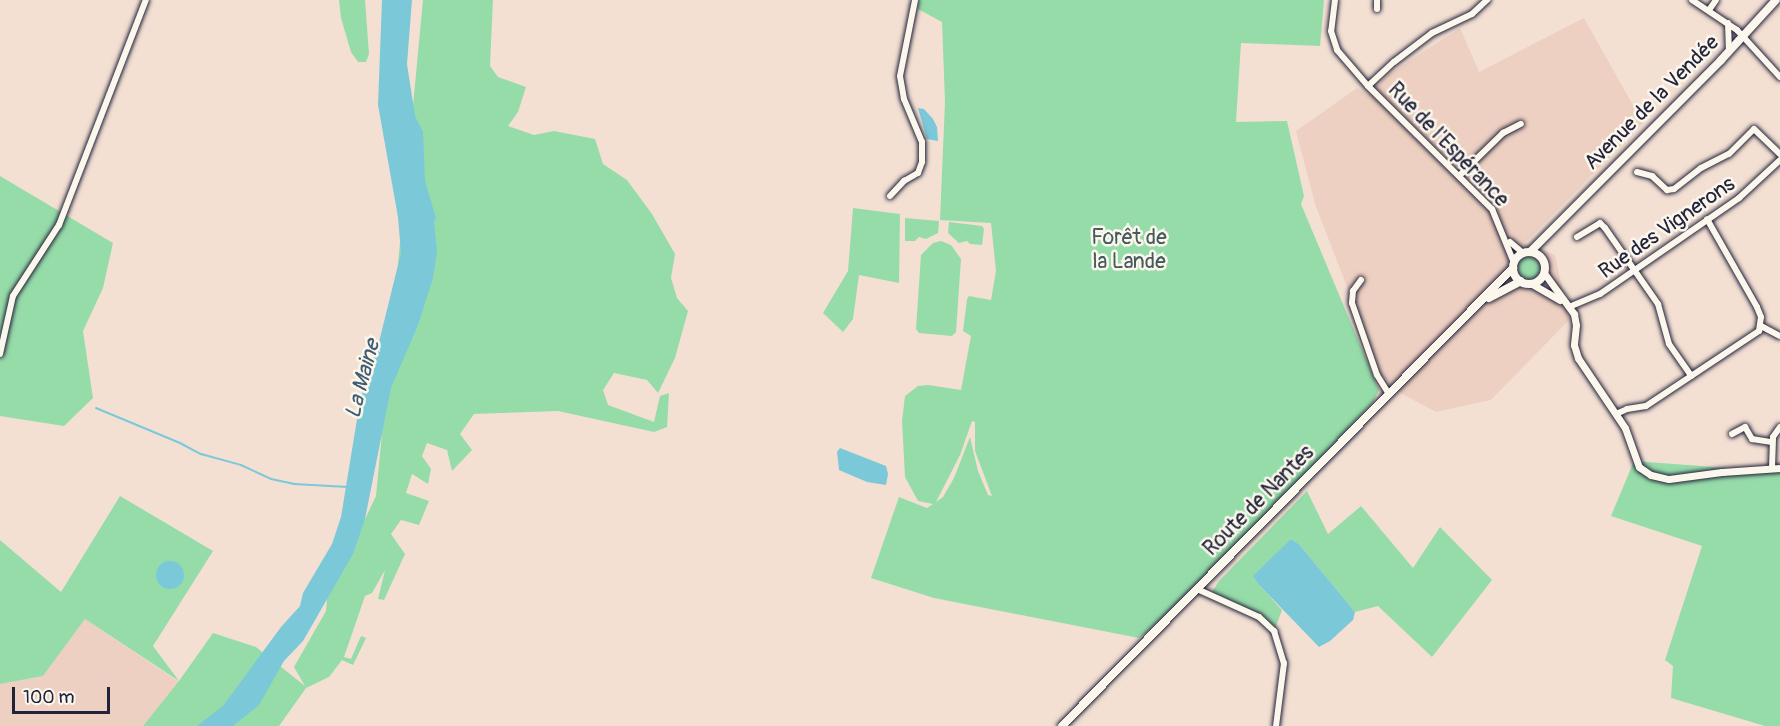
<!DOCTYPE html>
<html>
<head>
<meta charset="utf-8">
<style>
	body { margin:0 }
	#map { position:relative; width:1780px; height:726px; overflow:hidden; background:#f3e0d3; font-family:Pangolin,sans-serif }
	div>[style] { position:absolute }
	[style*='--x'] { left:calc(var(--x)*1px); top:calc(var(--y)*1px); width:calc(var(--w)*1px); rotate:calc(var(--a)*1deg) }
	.built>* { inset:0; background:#edd0c1 }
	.green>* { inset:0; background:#96dca9 }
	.round { border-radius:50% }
	.water>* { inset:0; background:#7bc8d9 }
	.stream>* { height:2px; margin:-1px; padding:0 1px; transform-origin:1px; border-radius:1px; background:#7bc8d9 }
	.roads { filter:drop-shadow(0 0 2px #22223b) drop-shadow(0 0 2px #22223b) }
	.minor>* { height:6px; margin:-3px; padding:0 3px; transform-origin:3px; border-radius:3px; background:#fbf7ec }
	.tertiary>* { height:7px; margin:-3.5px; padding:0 3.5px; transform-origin:3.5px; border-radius:3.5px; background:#fbf7ec }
	.secondary>* { height:8px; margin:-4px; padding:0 4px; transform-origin:4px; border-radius:4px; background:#fbf7ec }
	.secondary>.ring { margin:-4px; padding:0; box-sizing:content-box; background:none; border:8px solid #fbf7ec; border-radius:50% }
	span { translate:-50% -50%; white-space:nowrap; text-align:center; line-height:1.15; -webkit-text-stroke:5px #fbf7ec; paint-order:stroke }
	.street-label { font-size:21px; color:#22223b }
	.park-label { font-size:21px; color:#455a5c }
	.water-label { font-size:22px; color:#415c72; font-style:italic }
	.scale { position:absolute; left:12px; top:687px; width:98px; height:27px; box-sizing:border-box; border:3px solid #22223b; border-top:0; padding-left:8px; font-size:18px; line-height:21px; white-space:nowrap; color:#22223b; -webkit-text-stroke:4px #fbf7ec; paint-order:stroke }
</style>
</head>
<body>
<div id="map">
	<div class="built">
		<div style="clip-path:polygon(1584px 18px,1643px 123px,1525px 243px,1555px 255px,1569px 320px,1491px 400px,1436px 412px,1402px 394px,1381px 375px,1315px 204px,1296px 131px,1357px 88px,1368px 95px,1389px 74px,1460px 28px,1479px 72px)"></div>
		<div style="clip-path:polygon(85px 619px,179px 682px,143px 726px,0 726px,0 684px,43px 676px)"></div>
	</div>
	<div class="green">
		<div style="clip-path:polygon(339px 0,365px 0,369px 54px,366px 62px,358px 62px,351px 52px,341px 18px)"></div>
		<div style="clip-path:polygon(423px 0,493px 0,490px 66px,498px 77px,526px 87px,518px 112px,508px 126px,534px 135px,554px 131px,595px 139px,603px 164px,627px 180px,652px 214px,675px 254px,671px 278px,677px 298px,688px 311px,675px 358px,658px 393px,647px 380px,614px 373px,603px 390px,608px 405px,654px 422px,660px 396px,669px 393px,667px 427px,654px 432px,558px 411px,474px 414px,460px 434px,472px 450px,452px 471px,447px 450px,427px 443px,422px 456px,431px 469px,428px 484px,412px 474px,406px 493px,429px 501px,419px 525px,401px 520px,391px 534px,405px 554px,384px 600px,378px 599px,385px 570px,372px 593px,365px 596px,344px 657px,351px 659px,361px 636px,366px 638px,353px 665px,342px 660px,329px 677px,306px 688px,279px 726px,143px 726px,179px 681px,85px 619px,43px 676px,0 684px,0 540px,61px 592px,120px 496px,213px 551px,153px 646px,179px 681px,213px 633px,256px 647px,305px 686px,294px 667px,326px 611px,327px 599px,376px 496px)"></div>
		<div style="clip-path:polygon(evenodd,919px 0,1324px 0,1320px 46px,1241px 43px,1236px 122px,1287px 121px,1304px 196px,1301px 204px,1379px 390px,1373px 402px,1194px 592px,1139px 638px,934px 598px,871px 578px,899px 497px,927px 508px,933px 504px,918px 501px,905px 477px,902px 421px,905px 396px,918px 386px,928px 385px,961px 390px,971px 336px,963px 331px,967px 299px,969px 296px,991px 300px,996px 271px,991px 223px,940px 220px,945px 102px,942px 22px,918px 9px,919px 0,972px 421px,975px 422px,975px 451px,992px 496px,988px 495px,978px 471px,970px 437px,954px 478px,943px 497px,936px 502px,960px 455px,972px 421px)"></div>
		<div style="clip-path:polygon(0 176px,113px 243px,103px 288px,83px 331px,93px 398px,64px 426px,0 416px)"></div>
		<div style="clip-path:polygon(853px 208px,900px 214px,899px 283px,859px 275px,853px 319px,843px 332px,823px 313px,848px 271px)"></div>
		<div style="clip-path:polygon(905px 218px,939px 221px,938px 233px,926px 239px,919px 237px,915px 241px,905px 241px)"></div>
		<div style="clip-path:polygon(949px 222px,982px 226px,984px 229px,982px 245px,970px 244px,967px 241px,959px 243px,948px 233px)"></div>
		<div style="clip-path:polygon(941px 241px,951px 245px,961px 259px,956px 332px,952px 336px,919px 333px,916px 329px,921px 255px,933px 243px)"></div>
		<div class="round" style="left:1518px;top:257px;width:22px;height:22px"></div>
		<div style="clip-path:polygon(1634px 461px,1780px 472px,1780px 726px,1765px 726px,1671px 698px,1673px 666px,1665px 660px,1702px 546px,1611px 516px)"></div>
		<div style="clip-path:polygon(1307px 491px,1328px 534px,1361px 506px,1413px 568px,1440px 527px,1492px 580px,1432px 657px,1378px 606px,1355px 612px,1299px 544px,1291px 539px,1260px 586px,1282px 610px,1275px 629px,1265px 617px,1212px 592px,1219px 581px)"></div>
	</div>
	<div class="water">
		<div style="clip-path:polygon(382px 0,412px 0,407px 64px,415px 116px,423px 132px,425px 181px,436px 218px,434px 222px,437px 251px,433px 278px,418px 325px,391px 388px,365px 519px,353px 554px,303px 641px,284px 661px,259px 705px,233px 726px,197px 726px,223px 706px,281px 627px,300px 606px,303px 593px,332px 544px,341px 517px,360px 401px,380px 338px,401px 253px,398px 217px,378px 105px)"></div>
		<div style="clip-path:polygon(918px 108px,924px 109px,933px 119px,937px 127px,938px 141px,927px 139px)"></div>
		<div style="clip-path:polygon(840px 448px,886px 466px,888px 474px,886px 485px,867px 482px,839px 470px,837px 452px)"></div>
		<div style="clip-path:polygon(1291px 539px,1299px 544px,1355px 612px,1353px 620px,1330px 641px,1319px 647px,1260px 586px,1253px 576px)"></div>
		<div class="round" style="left:156px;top:561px;width:28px;height:28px"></div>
	</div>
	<div class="stream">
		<div style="--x:96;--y:408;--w:91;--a:22.6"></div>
		<div style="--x:180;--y:443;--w:24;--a:28"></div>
		<div style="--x:201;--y:454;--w:41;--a:15.4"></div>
		<div style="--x:241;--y:465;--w:33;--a:25"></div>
		<div style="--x:271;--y:479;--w:24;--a:12"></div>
		<div style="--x:294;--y:484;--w:54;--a:3.2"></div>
	</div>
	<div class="roads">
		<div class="minor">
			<div style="--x:1335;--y:0;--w:31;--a:97"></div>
			<div style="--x:1331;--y:31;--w:20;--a:72"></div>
			<div style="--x:1337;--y:50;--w:48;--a:49.3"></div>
			<div style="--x:1368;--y:86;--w:175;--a:44.8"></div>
			<div style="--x:1492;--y:209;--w:58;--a:67.8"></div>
			<div style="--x:1692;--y:0;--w:54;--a:33.7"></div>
			<div style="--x:1737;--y:30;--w:64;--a:47.5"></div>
			<div style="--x:1377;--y:9;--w:9;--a:-90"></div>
			<div style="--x:1709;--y:10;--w:12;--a:-55"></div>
			<div style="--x:1728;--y:23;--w:29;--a:88"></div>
			<div style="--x:1368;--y:86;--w:35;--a:-43"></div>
			<div style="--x:1394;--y:62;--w:48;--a:-37.3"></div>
			<div style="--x:1432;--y:33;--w:44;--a:-25.4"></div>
			<div style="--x:1472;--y:14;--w:21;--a:-43"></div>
			<div style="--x:1637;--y:172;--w:16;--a:15"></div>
			<div style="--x:1652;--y:176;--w:21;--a:43"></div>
			<div style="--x:1667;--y:190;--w:7;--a:-8"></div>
			<div style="--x:1674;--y:189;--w:34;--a:-38"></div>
			<div style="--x:1701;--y:168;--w:31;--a:-27"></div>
			<div style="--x:1729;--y:154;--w:35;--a:-45"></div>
			<div style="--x:1754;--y:129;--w:36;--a:44"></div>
			<div style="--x:1459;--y:176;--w:62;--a:-44.3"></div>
			<div style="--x:1503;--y:133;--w:20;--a:-27"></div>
			<div style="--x:890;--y:196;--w:21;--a:-47"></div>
			<div style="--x:904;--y:181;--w:16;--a:-30"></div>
			<div style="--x:918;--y:173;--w:12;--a:-70"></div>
			<div style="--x:922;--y:162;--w:20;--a:-90"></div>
			<div style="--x:922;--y:142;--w:47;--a:-112.7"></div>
			<div style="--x:904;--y:99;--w:23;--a:-100"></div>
			<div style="--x:900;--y:76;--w:77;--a:-78.8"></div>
			<div style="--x:1577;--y:237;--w:27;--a:-31"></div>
			<div style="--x:1600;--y:223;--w:7;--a:45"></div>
			<div style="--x:1605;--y:228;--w:93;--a:55.1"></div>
			<div style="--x:1658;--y:304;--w:41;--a:74.6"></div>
			<div style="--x:1669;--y:344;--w:39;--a:55"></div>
			<div style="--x:1510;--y:242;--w:17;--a:40"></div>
			<div style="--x:1361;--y:280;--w:14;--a:126"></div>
			<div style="--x:1353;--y:291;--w:12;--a:95"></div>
			<div style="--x:1352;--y:303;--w:76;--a:70.9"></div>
			<div style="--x:1377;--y:375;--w:22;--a:58"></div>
			<div style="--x:1569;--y:307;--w:34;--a:-23"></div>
			<div style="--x:1600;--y:294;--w:169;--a:-34.6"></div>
			<div style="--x:1739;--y:198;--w:56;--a:-42.8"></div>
			<div style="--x:1761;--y:326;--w:21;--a:28"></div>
			<div style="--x:0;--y:354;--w:59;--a:-77.4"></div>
			<div style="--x:13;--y:296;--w:85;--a:-57.1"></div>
			<div style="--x:59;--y:225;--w:241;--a:-68.9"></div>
			<div style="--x:1616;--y:414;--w:12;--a:-24"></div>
			<div style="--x:1627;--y:409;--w:19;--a:-9"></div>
			<div style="--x:1646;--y:406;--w:136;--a:-33.6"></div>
			<div style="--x:1759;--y:331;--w:14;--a:-82"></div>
			<div style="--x:1761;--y:317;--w:11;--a:-112"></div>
			<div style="--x:1757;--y:307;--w:101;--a:-119.6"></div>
			<div style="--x:1732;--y:434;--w:15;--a:-28"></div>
			<div style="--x:1745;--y:427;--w:14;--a:60"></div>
			<div style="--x:1752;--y:439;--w:20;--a:9"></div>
			<div style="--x:1772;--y:468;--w:31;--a:-88"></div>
			<div style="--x:1773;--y:437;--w:12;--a:-55"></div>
			<div style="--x:1197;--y:589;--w:68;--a:24.3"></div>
			<div style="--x:1259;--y:617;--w:21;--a:43"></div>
			<div style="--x:1274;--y:631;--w:34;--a:73"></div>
			<div style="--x:1284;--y:663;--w:64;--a:97.2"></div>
		</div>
		<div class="tertiary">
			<div style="--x:1544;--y:273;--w:51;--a:53.8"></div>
			<div style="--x:1574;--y:314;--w:11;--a:80"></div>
			<div style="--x:1576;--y:325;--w:20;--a:96"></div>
			<div style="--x:1574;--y:345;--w:14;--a:73"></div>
			<div style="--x:1578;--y:358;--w:84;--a:56.1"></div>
			<div style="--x:1625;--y:428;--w:41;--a:70.3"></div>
			<div style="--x:1639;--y:467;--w:14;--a:34"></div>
			<div style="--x:1651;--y:475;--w:18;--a:13"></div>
			<div style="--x:1669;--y:479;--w:53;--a:-7.5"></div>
			<div style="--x:1722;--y:472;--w:58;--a:-3.9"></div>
			<div style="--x:1532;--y:284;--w:32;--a:30"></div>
		</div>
		<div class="secondary">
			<div style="--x:1530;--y:252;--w:271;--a:-45.1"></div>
			<div style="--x:1721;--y:60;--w:81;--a:-47.5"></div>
			<div class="ring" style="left:1513px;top:252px;width:24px;height:24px"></div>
			<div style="--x:1489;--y:298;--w:36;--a:-28"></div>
			<div style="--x:1062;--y:726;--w:643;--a:-45.44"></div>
		</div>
	</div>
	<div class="street-label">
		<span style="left:1652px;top:103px;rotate:-45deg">Avenue de la Vendée</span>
		<span style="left:1448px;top:145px;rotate:46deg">Rue de l'Espérance</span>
		<span style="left:1667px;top:228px;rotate:-35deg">Rue des Vignerons</span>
		<span style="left:1259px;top:501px;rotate:-45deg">Route de Nantes</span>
	</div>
	<div class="park-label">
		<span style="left:1129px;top:250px">Forêt de<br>la Lande</span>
	</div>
	<div class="water-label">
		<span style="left:363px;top:379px;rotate:-75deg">La Maine</span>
	</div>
	<div class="scale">100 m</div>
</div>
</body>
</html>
